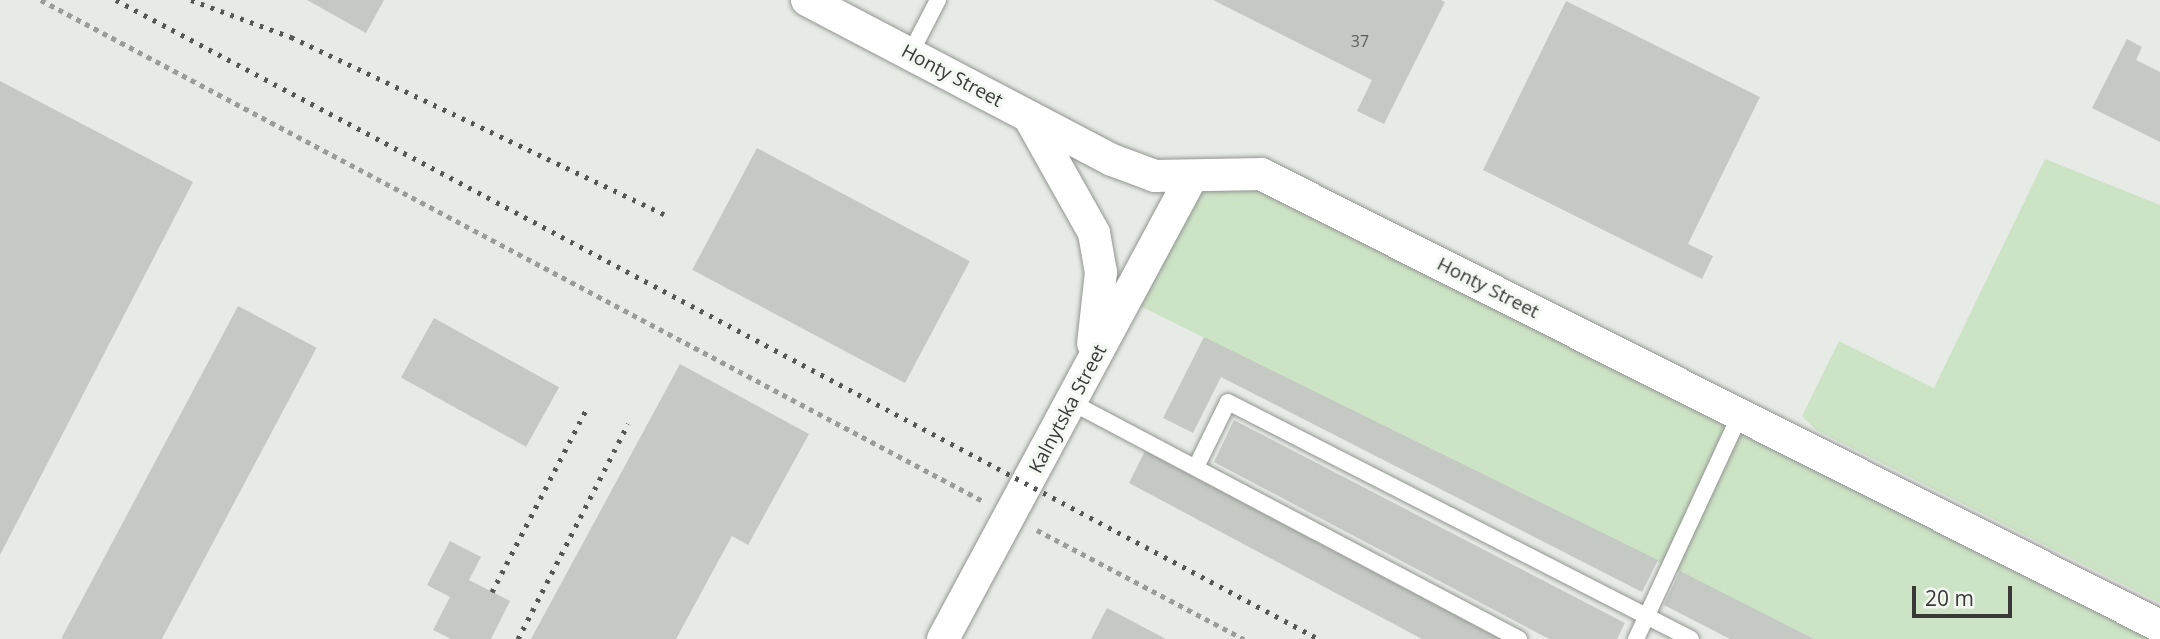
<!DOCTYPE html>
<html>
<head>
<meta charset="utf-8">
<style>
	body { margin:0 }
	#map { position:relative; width:2160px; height:639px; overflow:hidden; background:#e7ebe6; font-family:"Open Sans",sans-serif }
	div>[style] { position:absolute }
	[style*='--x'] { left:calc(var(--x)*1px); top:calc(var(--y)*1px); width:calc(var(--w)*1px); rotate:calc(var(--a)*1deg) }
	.green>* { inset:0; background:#cce3c5 }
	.building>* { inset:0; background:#c5c9c4; transform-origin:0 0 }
	.path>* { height:4.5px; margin-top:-2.25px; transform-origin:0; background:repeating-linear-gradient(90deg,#999c98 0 5px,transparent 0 10px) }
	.roads { filter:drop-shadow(0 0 2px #929591) drop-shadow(0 0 2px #929591) }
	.lane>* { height:16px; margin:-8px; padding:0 8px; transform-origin:8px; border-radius:8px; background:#fff }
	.street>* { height:32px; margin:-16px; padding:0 16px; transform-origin:16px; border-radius:16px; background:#fff }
	.rail>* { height:5px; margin-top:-2.5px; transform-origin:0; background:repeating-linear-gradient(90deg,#555754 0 3.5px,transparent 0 10.5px) }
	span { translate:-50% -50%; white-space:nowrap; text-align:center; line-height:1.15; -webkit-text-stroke:6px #f4f8f3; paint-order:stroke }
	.number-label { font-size:16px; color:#5c5e5b }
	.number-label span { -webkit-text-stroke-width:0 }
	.street-label { font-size:19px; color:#393a38 }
	.scale { position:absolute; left:1912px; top:586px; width:100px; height:32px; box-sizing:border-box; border:4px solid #393a38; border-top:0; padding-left:9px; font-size:21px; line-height:24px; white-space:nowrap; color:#393a38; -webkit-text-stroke:5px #f4f8f3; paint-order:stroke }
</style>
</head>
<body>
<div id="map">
	<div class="green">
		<div style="clip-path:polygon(2045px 159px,2160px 205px,2160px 603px,1816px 430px,1802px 416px,1839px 341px,1934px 388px)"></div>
		<div style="clip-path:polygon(1232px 171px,2160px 639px,1814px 639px,1126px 299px,1191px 178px)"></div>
	</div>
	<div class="building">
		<div style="clip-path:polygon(307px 0,384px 0,366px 33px)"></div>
		<div style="clip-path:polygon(1213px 0,1441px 0,1445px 2px,1384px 124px,1357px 111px,1372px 80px)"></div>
		<div style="clip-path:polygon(1566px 1px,1760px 97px,1688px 244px,1713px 256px,1702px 279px,1483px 170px)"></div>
		<div style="clip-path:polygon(2127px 39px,2142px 47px,2136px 60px,2160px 72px,2160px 142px,2092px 108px)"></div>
		<div style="clip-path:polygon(0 81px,193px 182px,0 555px)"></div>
		<div style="left:757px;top:148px;width:241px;height:138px;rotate:28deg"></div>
		<div style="left:238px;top:306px;width:89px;height:376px;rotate:28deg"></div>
		<div style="left:434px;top:318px;width:143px;height:68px;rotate:29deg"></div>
		<div style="clip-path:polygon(1204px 337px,1658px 560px,1642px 592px,1221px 377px,1193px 433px,1163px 418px)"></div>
		<div style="clip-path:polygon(680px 364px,809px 434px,748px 545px,732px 536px,676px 639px,531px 639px)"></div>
		<div style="clip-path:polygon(1234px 420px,1625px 623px,1617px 639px,1549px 639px,1214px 462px)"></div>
		<div style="clip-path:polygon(1145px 451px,1500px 639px,1422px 639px,1129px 483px)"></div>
		<div style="clip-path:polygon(450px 541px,481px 557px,469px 580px,510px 601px,491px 639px,451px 639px,433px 630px,450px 597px,427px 585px)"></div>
		<div style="clip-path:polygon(1680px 571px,1814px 639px,1730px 639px,1664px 605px)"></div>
		<div style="clip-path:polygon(1107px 608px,1166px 639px,1091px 639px)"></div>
	</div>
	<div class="path">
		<div style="--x:41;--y:0;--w:1067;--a:28.01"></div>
		<div style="--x:1037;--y:530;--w:234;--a:27.8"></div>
	</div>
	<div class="roads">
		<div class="lane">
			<div style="--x:910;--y:54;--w:61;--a:-62.6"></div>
			<div style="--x:1071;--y:402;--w:507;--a:27.88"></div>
			<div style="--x:1196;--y:467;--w:72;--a:-63.8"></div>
			<div style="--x:1228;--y:402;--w:520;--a:27.11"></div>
			<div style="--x:1636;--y:639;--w:247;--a:-65.1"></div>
		</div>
		<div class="street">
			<div style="--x:807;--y:0;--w:344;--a:27.7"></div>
			<div style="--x:1112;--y:160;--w:46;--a:20.4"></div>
			<div style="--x:1155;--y:176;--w:106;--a:-1.1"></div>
			<div style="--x:1261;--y:174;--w:1006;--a:26.69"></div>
			<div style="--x:1029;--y:117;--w:133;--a:60.7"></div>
			<div style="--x:1094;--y:233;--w:40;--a:80"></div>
			<div style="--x:1101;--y:272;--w:72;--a:96.3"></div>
			<div style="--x:943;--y:639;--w:523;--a:-61.72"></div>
		</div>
	</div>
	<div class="rail">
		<div style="--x:116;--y:0;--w:1362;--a:27.98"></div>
		<div style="--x:191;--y:0;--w:107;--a:20.3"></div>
		<div style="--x:291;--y:37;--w:413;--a:25.4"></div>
		<div style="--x:492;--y:592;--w:209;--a:-62.7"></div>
		<div style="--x:518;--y:639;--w:242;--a:-62.9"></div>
	</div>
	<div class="number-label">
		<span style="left:1360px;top:41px">37</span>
	</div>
	<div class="street-label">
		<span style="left:952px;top:76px;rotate:28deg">Honty Street</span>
		<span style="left:1488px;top:288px;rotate:27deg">Honty Street</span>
		<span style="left:1068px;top:409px;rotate:-62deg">Kalnytska Street</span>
	</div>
	<div class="scale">20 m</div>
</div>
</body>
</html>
